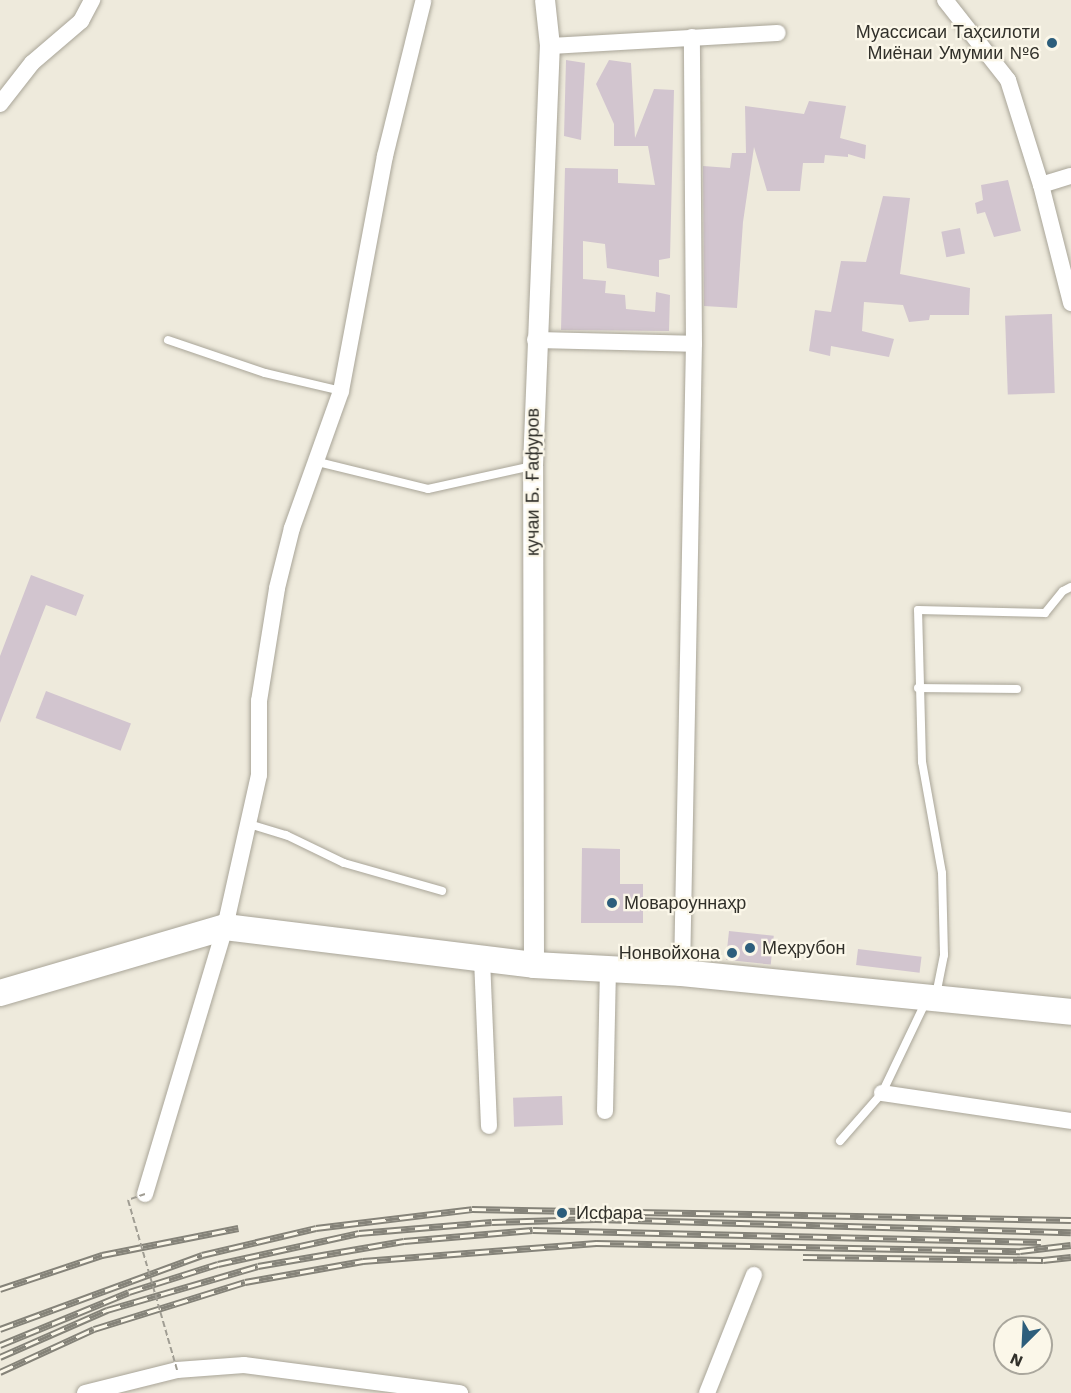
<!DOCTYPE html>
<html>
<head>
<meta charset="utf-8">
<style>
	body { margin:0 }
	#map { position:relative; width:1071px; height:1393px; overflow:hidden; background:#eeeadc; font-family:"Work Sans",sans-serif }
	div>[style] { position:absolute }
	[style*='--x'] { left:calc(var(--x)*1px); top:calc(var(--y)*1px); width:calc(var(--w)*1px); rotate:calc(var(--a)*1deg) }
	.building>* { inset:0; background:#d2c5cf; transform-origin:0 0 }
	.roads { filter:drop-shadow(0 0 2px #a9a598) drop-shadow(0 0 2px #a9a598) }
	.service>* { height:8px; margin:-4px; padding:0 4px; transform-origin:4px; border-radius:4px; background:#fff }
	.minor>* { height:16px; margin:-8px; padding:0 8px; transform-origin:8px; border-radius:8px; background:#fff }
	.tertiary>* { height:20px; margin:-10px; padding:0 10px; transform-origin:10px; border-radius:10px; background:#fff }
	.primary>* { height:26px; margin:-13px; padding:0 13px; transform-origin:13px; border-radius:13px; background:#fff }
	.rail>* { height:7px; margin-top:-3.5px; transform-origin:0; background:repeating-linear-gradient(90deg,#fbf7e9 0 14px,#858379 0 28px); box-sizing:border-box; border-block:2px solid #858379 }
	.path-bridge>* { height:2px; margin-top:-1px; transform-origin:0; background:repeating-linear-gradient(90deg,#a09d93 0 6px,transparent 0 9px) }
	.dots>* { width:16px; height:16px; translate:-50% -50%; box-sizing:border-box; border:3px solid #fbf7e9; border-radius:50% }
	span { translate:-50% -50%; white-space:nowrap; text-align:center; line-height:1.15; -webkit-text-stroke:4.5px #fbf7e9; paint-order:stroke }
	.poi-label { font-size:18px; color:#31302a }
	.right { translate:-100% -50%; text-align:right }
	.left { translate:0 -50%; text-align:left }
	.street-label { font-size:18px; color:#31302a }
	.north { position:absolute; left:993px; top:1315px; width:60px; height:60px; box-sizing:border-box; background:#fbf7e9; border:2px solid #aaa79d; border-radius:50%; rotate:204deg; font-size:16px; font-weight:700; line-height:24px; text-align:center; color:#31302a }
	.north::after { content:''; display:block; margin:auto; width:21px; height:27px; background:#2d5e7c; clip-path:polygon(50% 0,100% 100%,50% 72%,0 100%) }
</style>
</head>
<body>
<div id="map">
	<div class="building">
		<div style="clip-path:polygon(566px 60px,585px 63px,581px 140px,564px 136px)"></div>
		<div style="clip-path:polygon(609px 60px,631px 63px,635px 138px,654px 89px,674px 90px,670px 258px,659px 260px,659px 277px,607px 268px,605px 244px,583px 241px,583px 279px,606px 281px,605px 293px,625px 295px,626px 309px,655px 312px,656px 292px,670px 295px,669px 331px,561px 330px,565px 168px,618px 169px,618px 183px,655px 185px,648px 146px,614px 146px,614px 124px,596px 84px)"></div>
		<div style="clip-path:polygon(809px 101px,846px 106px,840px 138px,866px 145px,865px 159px,848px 154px,848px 157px,825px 155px,824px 163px,803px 163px,800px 191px,767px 191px,754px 147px,743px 222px,737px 308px,704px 306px,703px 166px,730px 168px,732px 153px,746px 153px,745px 106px,804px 114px)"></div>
		<div style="clip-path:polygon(1008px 180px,1021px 231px,994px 237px,985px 212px,977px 214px,975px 203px,983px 200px,981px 185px)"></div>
		<div style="clip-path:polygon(883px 196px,910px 198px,900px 274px,970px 288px,969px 315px,930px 315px,929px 320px,909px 322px,903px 305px,864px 302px,862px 331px,894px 339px,889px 357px,831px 346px,830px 356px,809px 351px,815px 310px,831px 312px,841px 261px,866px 262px)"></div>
		<div style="left:960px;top:228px;width:26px;height:19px;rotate:79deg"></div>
		<div style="left:1052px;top:314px;width:79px;height:47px;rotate:88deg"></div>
		<div style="clip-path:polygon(31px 575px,84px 595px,76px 616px,46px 605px,0 723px,0 656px)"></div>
		<div style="left:46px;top:691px;width:91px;height:29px;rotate:21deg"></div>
		<div style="clip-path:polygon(582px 848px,620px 849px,620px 884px,643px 884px,643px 923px,581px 923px)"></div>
		<div style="left:729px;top:931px;width:45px;height:29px;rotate:6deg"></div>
		<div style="left:858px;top:949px;width:64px;height:16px;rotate:7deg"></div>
		<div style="left:562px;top:1096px;width:29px;height:49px;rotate:88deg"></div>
	</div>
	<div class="roads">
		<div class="service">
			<div style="--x:168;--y:340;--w:102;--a:18.8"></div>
			<div style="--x:265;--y:373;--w:78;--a:13.3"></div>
			<div style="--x:318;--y:462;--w:113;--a:13.8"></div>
			<div style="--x:428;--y:489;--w:107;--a:-12.5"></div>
			<div style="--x:918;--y:688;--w:99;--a:0.6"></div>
			<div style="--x:249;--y:824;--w:39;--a:17"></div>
			<div style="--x:286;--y:835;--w:64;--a:25.8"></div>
			<div style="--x:344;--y:863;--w:102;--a:15.9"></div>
			<div style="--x:936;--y:995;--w:41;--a:-78.7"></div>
			<div style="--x:944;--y:955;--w:82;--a:-91.4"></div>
			<div style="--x:942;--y:873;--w:113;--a:-100.2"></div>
			<div style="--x:922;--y:762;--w:152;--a:-91.5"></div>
			<div style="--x:918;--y:610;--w:127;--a:1.4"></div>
			<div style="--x:1045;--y:613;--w:28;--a:-51"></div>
			<div style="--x:1063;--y:591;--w:9;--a:-27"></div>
			<div style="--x:840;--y:1141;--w:64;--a:-48.8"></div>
			<div style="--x:882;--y:1093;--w:102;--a:-64.4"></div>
		</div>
		<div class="minor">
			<div style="--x:945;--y:0;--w:102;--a:51.8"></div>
			<div style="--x:1008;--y:80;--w:110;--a:72.6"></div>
			<div style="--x:1041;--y:185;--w:122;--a:75.7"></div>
			<div style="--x:550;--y:46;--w:228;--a:-3.3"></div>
			<div style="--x:0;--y:104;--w:52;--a:-52"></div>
			<div style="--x:32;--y:63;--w:65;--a:-40.6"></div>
			<div style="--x:81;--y:21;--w:24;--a:-62"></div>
			<div style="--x:1041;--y:185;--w:31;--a:-17"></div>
			<div style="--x:535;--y:340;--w:159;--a:1.4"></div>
			<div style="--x:482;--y:959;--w:167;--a:87.6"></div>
			<div style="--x:682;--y:973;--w:629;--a:-88.91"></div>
			<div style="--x:694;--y:344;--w:307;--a:-90.4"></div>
			<div style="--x:882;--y:1093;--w:191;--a:8.4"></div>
			<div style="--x:605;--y:1111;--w:142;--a:-88.8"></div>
			<div style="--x:145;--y:1194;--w:279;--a:-73.3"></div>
			<div style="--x:225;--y:927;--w:156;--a:-77.4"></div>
			<div style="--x:259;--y:775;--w:74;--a:-90"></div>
			<div style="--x:259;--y:701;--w:114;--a:-80.9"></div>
			<div style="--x:277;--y:588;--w:62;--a:-76"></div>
			<div style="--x:292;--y:528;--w:145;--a:-70.3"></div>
			<div style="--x:341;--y:391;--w:239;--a:-79.4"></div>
			<div style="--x:385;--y:156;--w:159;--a:-76.1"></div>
			<div style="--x:85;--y:1393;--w:95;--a:-14"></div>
			<div style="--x:177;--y:1370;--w:67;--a:-4.3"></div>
			<div style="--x:244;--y:1365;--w:218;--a:7.4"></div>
			<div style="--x:707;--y:1393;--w:127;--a:-68.3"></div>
		</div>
		<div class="tertiary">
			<div style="--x:534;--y:965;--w:499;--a:-90.1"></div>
			<div style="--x:533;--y:466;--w:420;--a:-87.7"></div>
			<div style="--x:550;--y:46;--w:46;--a:-96.2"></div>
		</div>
		<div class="primary">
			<div style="--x:0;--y:993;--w:234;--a:-16.3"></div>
			<div style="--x:225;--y:927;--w:311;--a:7"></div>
			<div style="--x:534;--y:965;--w:148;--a:3.1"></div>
			<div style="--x:682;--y:973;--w:391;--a:5.7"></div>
		</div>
	</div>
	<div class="rail">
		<div style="--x:803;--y:1257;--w:240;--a:0.7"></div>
		<div style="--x:1043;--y:1260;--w:28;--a:-6"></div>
		<div style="--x:0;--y:1289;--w:108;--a:-18.4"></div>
		<div style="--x:102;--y:1255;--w:139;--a:-11.2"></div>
		<div style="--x:0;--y:1329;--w:215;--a:-20.1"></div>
		<div style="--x:202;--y:1255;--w:117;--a:-13.3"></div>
		<div style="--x:316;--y:1228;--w:157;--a:-6.9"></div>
		<div style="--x:472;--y:1209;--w:599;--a:1.05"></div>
		<div style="--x:0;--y:1345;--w:139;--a:-22.3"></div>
		<div style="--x:129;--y:1292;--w:93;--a:-17.5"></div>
		<div style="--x:218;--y:1264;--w:144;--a:-12.4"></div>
		<div style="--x:359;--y:1233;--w:133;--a:-4.7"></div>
		<div style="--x:492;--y:1222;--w:104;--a:-1.7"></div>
		<div style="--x:596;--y:1219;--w:475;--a:1.6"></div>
		<div style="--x:0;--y:1357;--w:117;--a:-23.7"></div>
		<div style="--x:107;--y:1310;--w:157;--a:-16.2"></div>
		<div style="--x:258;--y:1266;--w:148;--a:-9.7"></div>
		<div style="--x:404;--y:1241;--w:129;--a:-4.9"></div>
		<div style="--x:533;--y:1230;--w:508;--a:1.35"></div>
		<div style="--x:0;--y:1372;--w:103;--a:-24.6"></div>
		<div style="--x:94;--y:1329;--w:158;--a:-17.3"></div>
		<div style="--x:245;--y:1282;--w:120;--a:-10.1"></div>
		<div style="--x:363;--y:1261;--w:234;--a:-4.4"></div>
		<div style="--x:596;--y:1243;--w:424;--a:1.1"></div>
		<div style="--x:1020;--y:1251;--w:51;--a:-6.7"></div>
	</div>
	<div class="path-bridge">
		<div style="--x:145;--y:1194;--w:18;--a:161"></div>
		<div style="--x:128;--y:1200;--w:177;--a:73.9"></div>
	</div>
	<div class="dots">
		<div style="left:1052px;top:43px;background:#2d5e7c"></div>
		<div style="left:612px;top:903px;background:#2d5e7c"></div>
		<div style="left:750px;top:948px;background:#2d5e7c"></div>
		<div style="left:732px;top:953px;background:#2d5e7c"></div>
		<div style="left:562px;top:1213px;background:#2d5e7c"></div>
	</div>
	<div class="poi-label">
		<span class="right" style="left:1040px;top:43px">Муассисаи Таҳсилоти<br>Миёнаи Умумии №6</span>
		<span class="left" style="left:624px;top:903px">Мовароуннаҳр</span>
		<span class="left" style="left:762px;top:948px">Меҳрубон</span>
		<span class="right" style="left:720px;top:953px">Нонвойхона</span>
		<span class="left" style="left:576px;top:1213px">Исфара</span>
	</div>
	<div class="street-label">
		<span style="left:533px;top:482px;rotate:-90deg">кучаи Б. Ғафуров</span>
	</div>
	<div class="north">N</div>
</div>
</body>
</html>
